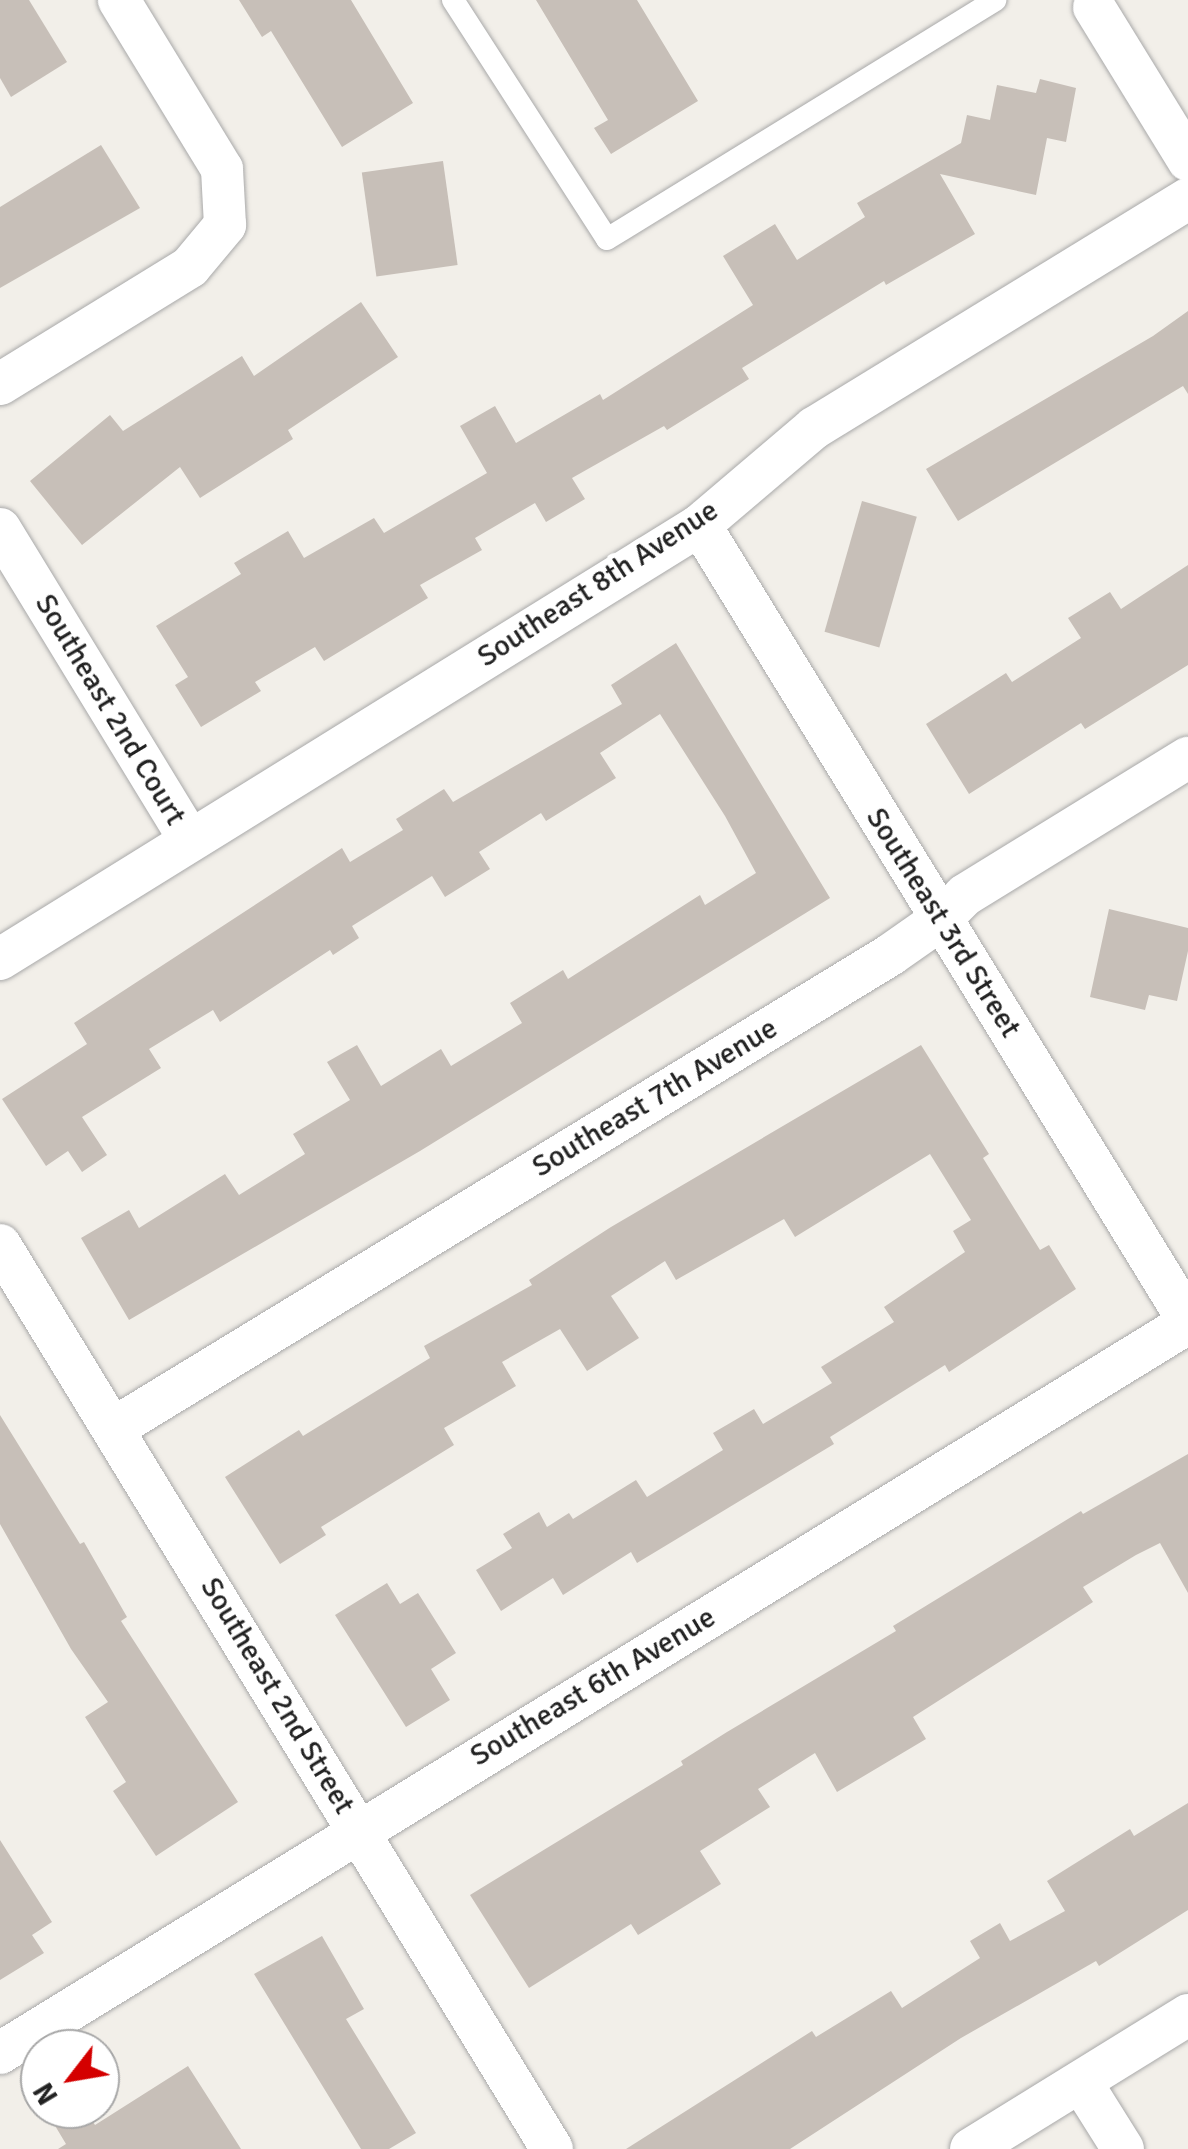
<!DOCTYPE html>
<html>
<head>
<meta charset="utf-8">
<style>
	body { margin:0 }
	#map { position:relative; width:1188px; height:2149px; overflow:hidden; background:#f2efe9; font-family:Signika,sans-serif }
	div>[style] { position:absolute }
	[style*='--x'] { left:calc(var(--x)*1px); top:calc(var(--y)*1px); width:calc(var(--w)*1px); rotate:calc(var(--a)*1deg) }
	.building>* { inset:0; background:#c7bfb8; transform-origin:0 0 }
	.roads { filter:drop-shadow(0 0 2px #a9a9a9) drop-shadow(0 0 2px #a9a9a9) }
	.lane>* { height:22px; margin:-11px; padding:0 11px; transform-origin:11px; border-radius:11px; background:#fff }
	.street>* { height:42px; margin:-21px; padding:0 21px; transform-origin:21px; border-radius:21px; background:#fff }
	span { translate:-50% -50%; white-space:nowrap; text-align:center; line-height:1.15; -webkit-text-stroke:10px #fff; paint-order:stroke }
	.street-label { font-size:30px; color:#222 }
	.north { position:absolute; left:20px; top:2029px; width:100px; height:100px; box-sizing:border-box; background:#fff; border:2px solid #a7a7a7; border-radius:50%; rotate:239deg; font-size:28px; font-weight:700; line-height:40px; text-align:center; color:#222 }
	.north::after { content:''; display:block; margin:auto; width:35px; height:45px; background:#d40000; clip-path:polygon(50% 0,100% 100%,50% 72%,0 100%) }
</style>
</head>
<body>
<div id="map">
	<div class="building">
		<div style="clip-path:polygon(0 0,29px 0,67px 62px,11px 97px,0 78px)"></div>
		<div style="clip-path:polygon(239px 0,351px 0,413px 103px,342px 147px,271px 31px,262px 37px)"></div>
		<div style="clip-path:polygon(536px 0,637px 0,698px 101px,611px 154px,594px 128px,608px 120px)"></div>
		<div style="clip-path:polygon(1040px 79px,1076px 88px,1066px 142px,1047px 138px,1036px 195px,940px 174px,975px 234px,886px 285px,884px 281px,742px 368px,749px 379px,667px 430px,664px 426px,572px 478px,585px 499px,546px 522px,535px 503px,475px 538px,482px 550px,420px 585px,428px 598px,324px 661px,315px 647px,255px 682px,261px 691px,201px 727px,175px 685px,188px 677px,156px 626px,241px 574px,234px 563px,288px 531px,304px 558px,374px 518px,384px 533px,487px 473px,460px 426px,495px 406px,516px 443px,600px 394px,603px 400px,753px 305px,723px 256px,775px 224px,797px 260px,865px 217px,857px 203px,961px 143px,967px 115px,990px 120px,997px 85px,1036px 93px)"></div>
		<div style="clip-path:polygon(101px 145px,140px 208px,0 288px,0 207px)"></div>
		<div style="left:443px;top:161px;width:105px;height:82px;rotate:82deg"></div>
		<div style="clip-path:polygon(361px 302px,398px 357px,288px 430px,293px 439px,200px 498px,180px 467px,82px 545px,30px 481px,110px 415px,123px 431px,242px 356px,254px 376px)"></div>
		<div style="clip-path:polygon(1188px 311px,1188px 394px,1183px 386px,958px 521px,926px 469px,1153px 336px)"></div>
		<div style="left:862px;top:501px;width:57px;height:136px;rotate:16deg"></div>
		<div style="clip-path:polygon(1188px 565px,1188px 665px,1085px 729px,1081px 723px,969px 794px,926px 724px,1006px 673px,1012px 682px,1081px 638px,1068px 618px,1110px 592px,1121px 609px)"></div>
		<div style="clip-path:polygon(676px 643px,830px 898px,420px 1151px,129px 1320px,81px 1238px,129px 1210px,139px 1228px,225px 1174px,239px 1195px,305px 1154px,293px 1134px,350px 1100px,327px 1062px,357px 1045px,381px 1086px,441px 1049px,451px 1066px,522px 1023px,510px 1003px,563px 970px,568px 979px,700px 895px,705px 905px,756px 873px,725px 816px,660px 714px,600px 753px,616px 778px,546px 821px,541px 813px,479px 852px,490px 869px,445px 897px,432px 876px,352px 926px,359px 938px,333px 955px,330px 950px,220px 1022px,213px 1010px,149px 1049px,161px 1068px,82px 1117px,107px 1155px,82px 1172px,68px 1151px,46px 1166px,2px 1099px,87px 1044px,74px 1023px,342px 848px,350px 862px,403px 830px,396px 819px,444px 789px,453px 802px,622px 704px,611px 685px)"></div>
		<div style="clip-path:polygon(1109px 909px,1188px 928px,1188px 951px,1177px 1001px,1149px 995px,1145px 1010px,1090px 997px)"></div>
		<div style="clip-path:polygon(921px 1045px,989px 1154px,983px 1158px,1040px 1250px,1049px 1245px,1076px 1289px,949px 1372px,945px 1365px,830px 1437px,834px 1444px,637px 1563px,631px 1552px,563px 1595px,553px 1578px,501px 1611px,476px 1570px,512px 1548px,503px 1534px,539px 1512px,547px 1527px,569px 1513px,573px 1519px,636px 1480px,647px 1497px,723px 1450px,713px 1433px,754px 1409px,763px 1424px,832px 1383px,821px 1367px,894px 1322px,884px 1307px,965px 1252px,953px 1231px,971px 1220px,930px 1154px,795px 1237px,784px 1219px,676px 1280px,665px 1261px,611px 1296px,639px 1338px,587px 1371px,560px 1329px,502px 1362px,516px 1386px,444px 1428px,454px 1445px,321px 1527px,326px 1535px,280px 1564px,225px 1477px,299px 1430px,303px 1436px,430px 1358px,424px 1346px,532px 1285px,529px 1280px,611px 1227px)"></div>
		<div style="clip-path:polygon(0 1415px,80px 1544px,84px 1542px,127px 1617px,121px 1621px,238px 1802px,156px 1856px,113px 1791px,126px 1782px,85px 1717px,108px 1702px,71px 1649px,0 1524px)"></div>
		<div style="clip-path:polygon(1188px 1454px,1188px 1593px,1160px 1543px,1136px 1555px,1083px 1587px,1093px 1602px,913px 1717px,926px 1739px,837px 1792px,815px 1753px,758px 1789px,770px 1807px,700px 1851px,721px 1884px,638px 1935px,631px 1924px,529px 1988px,470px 1895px,683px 1765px,681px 1761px,727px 1732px,896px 1631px,893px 1626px,1081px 1511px,1083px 1514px)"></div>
		<div style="clip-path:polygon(387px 1583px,400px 1604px,418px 1593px,456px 1653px,431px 1669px,450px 1700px,406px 1727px,335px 1615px)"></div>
		<div style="clip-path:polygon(1188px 1803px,1188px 1910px,1099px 1966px,1096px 1961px,961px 2038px,790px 2149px,626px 2149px,812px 2031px,816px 2037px,891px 1991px,902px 2008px,980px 1958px,970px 1941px,1000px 1923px,1010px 1941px,1065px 1911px,1047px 1881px,1130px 1829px,1134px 1836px)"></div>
		<div style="clip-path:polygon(0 1840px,52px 1922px,32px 1935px,44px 1953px,0 1980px)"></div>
		<div style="clip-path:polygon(322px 1936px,364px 2009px,346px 2019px,416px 2133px,389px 2149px,361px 2149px,254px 1974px)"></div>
		<div style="clip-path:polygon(188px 2066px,241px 2149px,58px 2149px,66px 2144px,54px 2124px,85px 2109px,95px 2125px)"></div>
	</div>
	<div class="roads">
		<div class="lane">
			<div style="--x:453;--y:0;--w:284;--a:57.2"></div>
			<div style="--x:607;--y:239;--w:456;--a:-31.6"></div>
		</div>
		<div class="street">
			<div style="--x:1094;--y:7;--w:180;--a:58.4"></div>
			<div style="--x:0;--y:384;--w:223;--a:-31.6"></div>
			<div style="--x:190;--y:267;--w:55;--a:-50.2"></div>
			<div style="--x:225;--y:225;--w:56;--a:-93.1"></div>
			<div style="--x:222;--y:169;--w:198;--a:-121.4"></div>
			<div style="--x:700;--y:525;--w:933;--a:58.46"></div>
			<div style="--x:0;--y:529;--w:363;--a:58.6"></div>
			<div style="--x:0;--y:959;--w:824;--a:-31.8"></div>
			<div style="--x:700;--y:525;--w:150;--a:-40.4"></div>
			<div style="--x:814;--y:428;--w:439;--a:-31.5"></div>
			<div style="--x:0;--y:1245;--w:1059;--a:58.59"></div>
			<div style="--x:114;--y:1428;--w:909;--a:-31.36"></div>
			<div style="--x:890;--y:955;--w:61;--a:-35"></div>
			<div style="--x:940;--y:920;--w:35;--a:-45"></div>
			<div style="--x:965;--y:895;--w:262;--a:-31.6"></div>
			<div style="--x:0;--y:2053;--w:1394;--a:-31.57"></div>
			<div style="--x:1081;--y:2082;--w:79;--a:57.9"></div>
			<div style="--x:971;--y:2149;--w:255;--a:-31.7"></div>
		</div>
	</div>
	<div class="street-label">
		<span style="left:598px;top:584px;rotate:-33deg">Southeast 8th Avenue</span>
		<span style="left:110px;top:710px;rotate:59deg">Southeast 2nd Court</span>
		<span style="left:943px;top:923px;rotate:58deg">Southeast 3rd Street</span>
		<span style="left:655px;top:1098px;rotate:-31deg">Southeast 7th Avenue</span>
		<span style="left:593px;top:1687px;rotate:-31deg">Southeast 6th Avenue</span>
		<span style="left:277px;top:1696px;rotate:59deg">Southeast 2nd Street</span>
	</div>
	<div class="north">N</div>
</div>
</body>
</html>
